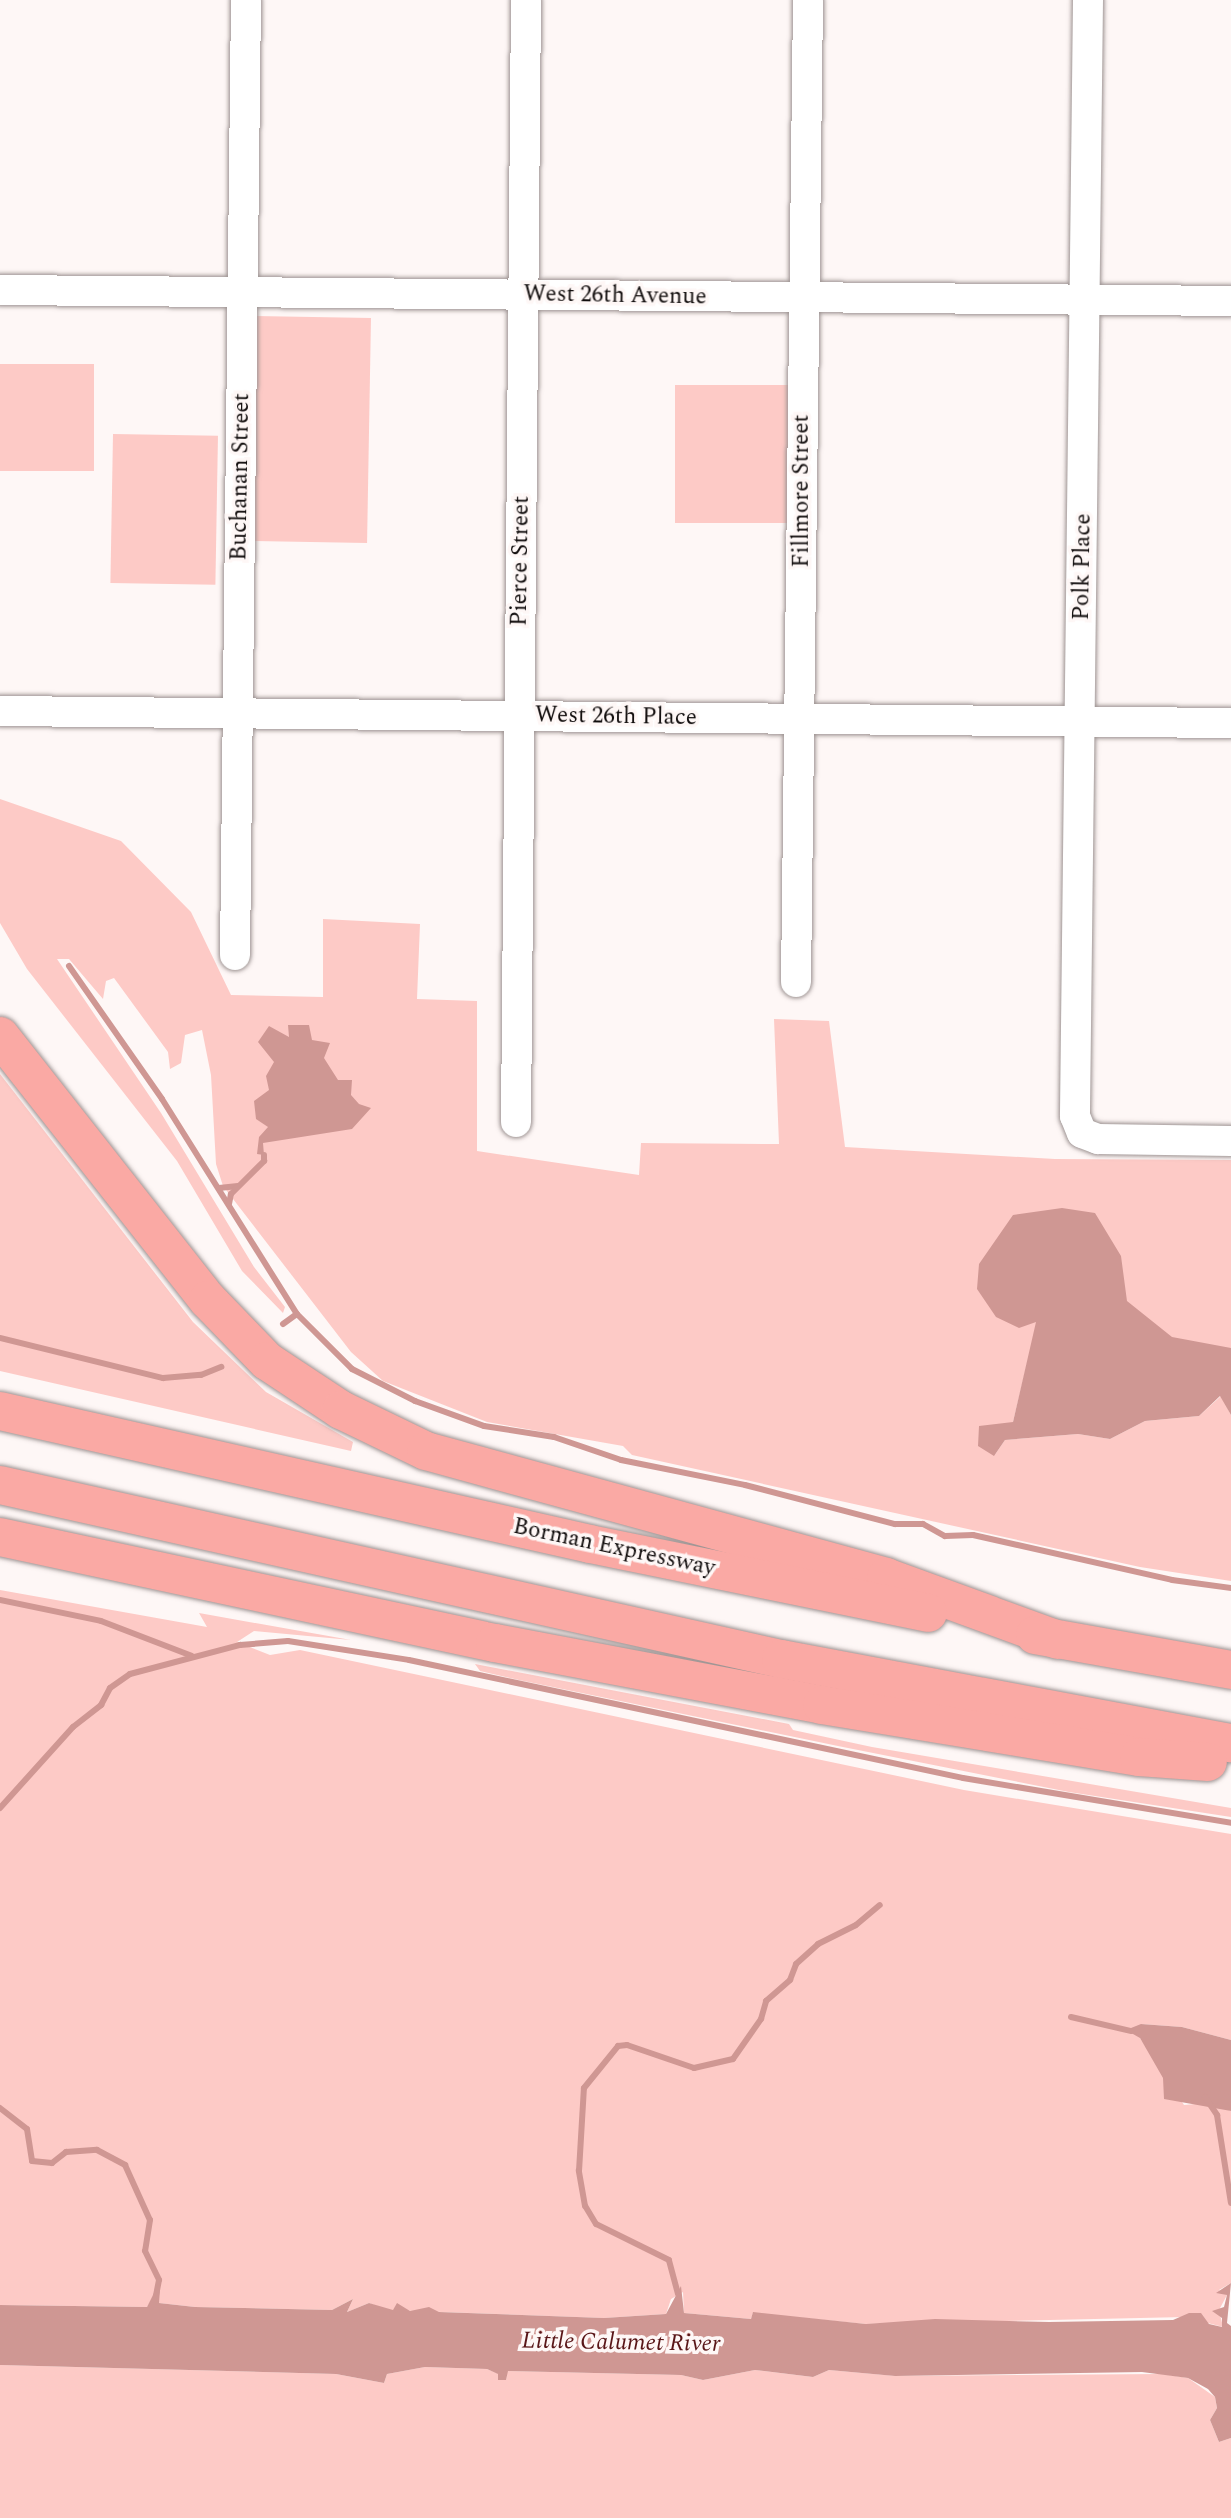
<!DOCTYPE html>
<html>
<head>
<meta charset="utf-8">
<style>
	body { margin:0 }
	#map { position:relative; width:1231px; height:2518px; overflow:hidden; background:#fef7f6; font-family:Spectral,serif }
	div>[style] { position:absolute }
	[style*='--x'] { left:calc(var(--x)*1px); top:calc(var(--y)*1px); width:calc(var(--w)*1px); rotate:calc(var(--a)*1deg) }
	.green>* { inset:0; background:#fdcac6; transform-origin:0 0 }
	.water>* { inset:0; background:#cf9793 }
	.stream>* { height:6px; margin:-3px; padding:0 3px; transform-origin:3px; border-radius:3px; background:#cf9793 }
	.roads { filter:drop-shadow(0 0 2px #9e9493) drop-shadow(0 0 2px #9e9493) }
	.minor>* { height:30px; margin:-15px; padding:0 15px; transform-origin:15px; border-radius:15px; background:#fff }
	.highway>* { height:38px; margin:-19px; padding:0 19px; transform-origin:19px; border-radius:19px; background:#faa9a4 }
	span { translate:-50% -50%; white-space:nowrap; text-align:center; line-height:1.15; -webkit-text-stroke:7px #fef7f6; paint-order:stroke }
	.street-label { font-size:23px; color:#110d0d }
	.water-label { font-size:24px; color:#591618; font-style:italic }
</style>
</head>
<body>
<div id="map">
	<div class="green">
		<div style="left:255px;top:316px;width:116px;height:225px;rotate:1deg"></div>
		<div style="left:0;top:364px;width:94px;height:107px"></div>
		<div style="left:675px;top:385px;width:116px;height:138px"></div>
		<div style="left:113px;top:434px;width:105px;height:149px;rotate:1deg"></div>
		<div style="clip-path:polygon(0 799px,121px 841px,191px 912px,231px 995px,323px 997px,323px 919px,420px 924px,417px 999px,477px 1001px,477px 1151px,639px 1175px,641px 1143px,779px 1144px,774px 1019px,829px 1021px,845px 1147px,1055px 1159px,1231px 1160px,1231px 1354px,1037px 1322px,1013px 1422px,994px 1456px,1005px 1440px,1078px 1434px,1110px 1439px,1145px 1421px,1199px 1416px,1221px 1396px,1231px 1415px,1231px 1581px,1140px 1567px,632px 1455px,623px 1446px,487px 1422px,383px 1381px,351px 1352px,223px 1186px,216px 1164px,211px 1075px,202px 1030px,185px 1035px,181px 1063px,170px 1069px,168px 1052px,114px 978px,106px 981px,103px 999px,69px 959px,57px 959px,161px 1113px,254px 1267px,285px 1307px,283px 1313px,242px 1271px,177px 1161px,27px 969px,0 923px)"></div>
		<div style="clip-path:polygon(0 1074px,193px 1322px,266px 1392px,353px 1442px,351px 1451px,0 1371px)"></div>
		<div style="clip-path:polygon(0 1590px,207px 1627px,199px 1613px,351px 1640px,254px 1631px,237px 1642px,270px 1655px,300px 1650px,964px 1790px,1231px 1834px,1231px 2040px,1182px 2027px,1141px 2024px,1140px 2038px,1184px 2105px,1208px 2103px,1231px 2111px,1231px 2283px,1219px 2290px,1227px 2295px,1219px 2310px,1223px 2327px,1185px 2317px,866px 2324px,753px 2313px,751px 2319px,684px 2313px,683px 2292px,671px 2299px,666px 2314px,604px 2318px,387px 2310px,369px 2303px,347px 2312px,353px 2299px,332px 2310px,195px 2307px,159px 2303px,159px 2289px,147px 2307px,0 2305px)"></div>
		<div style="clip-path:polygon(475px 1664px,789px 1724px,793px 1730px,872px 1747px,1231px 1808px,1231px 1817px,1069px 1792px,838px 1746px,519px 1680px,480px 1671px)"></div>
		<div style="clip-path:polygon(0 2365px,336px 2374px,384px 2383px,387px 2374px,425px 2367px,487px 2369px,499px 2374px,498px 2380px,506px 2380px,507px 2371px,681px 2375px,703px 2380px,755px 2370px,813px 2377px,829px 2370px,896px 2376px,1163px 2374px,1188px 2378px,1215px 2397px,1217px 2408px,1210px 2420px,1219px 2442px,1231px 2438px,1231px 2518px,0 2518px)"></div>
	</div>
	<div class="water">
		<div style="clip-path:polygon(288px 1025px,309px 1025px,312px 1040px,330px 1043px,324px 1058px,338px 1080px,352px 1080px,351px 1095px,359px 1104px,371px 1108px,352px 1129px,263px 1143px,264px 1155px,257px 1154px,259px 1137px,268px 1127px,256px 1119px,254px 1101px,269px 1090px,266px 1076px,274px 1062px,258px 1042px,269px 1026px,289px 1037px)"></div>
		<div style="clip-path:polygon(1062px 1208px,1095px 1213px,1121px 1256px,1127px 1301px,1172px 1337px,1231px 1348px,1231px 1415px,1220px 1396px,1199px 1416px,1145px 1421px,1110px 1439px,1078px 1434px,1005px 1440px,994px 1456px,978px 1446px,979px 1426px,1013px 1422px,1036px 1322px,1019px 1328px,996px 1317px,977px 1289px,979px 1264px,1013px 1215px)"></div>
		<div style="clip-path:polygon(1141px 2024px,1182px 2027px,1231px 2040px,1231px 2111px,1164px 2099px,1163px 2078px,1140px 2038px,1126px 2030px)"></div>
		<div style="clip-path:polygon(1231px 2283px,1227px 2323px,1231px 2326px,1231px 2438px,1219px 2442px,1210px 2420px,1217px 2408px,1215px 2397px,1208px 2389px,1188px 2378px,1142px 2372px,895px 2376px,829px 2370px,813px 2377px,755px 2370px,703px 2380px,681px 2375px,508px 2371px,506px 2380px,498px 2380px,498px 2374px,487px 2369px,425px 2367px,387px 2374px,384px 2383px,336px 2374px,0 2365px,0 2305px,147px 2307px,156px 2289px,160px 2289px,159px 2303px,195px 2307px,332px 2310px,353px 2299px,347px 2312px,369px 2303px,393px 2310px,397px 2303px,410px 2311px,429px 2307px,439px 2312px,604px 2318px,666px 2314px,681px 2286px,684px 2313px,751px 2319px,753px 2312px,866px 2324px,935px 2319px,1049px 2322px,1173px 2320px,1189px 2313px,1201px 2313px,1209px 2324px,1222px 2327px,1222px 2318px,1212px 2311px,1224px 2307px,1227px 2295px,1216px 2293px)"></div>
	</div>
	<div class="stream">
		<div style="--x:69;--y:966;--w:162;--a:55"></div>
		<div style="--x:162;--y:1099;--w:254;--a:57.9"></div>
		<div style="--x:297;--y:1314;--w:78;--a:45"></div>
		<div style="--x:352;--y:1369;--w:71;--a:26.9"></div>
		<div style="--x:415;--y:1401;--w:73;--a:19.9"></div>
		<div style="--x:484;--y:1426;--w:71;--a:8.9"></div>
		<div style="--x:554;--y:1437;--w:71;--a:18.9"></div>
		<div style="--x:621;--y:1460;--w:126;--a:11.4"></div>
		<div style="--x:745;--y:1485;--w:155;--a:14.6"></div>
		<div style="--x:895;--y:1524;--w:28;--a:0"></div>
		<div style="--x:923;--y:1524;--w:25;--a:29"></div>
		<div style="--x:945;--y:1536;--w:28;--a:-2"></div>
		<div style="--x:973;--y:1535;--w:204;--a:12.7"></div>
		<div style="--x:1172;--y:1580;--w:60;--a:7.7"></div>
		<div style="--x:219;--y:1188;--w:19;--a:-6"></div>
		<div style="--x:229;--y:1204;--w:10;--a:-79"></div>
		<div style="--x:231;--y:1194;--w:47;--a:-45"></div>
		<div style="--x:264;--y:1161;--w:6;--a:-90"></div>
		<div style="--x:283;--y:1324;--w:17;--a:-36"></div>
		<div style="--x:0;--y:1338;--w:168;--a:13.8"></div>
		<div style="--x:163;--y:1378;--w:38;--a:-5"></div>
		<div style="--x:201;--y:1375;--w:22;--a:-22"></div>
		<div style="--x:0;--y:1600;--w:103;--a:11.7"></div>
		<div style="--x:101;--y:1621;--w:97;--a:21"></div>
		<div style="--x:0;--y:1808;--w:109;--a:-48"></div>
		<div style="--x:73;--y:1727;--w:36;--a:-38"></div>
		<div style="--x:101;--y:1705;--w:19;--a:-62"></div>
		<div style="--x:110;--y:1688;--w:24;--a:-35"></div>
		<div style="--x:130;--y:1674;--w:114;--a:-14.8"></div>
		<div style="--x:240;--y:1645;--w:48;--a:-4.8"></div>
		<div style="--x:288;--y:1641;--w:122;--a:8.9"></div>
		<div style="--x:409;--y:1660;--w:566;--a:12.02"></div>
		<div style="--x:963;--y:1778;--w:272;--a:9.5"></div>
		<div style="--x:1071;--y:2017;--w:62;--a:13.1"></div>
		<div style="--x:1205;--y:2097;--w:22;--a:56"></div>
		<div style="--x:1217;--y:2115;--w:89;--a:81"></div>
		<div style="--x:0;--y:2108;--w:34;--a:38"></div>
		<div style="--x:27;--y:2129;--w:32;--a:81"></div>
		<div style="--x:32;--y:2161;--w:20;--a:6"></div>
		<div style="--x:52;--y:2163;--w:18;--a:-38"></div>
		<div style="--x:66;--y:2152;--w:31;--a:-4"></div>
		<div style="--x:97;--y:2150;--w:32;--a:28"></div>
		<div style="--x:125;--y:2165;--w:60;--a:65.6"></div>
		<div style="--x:150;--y:2220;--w:31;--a:99"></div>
		<div style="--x:145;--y:2251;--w:32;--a:64"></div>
		<div style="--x:159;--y:2280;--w:16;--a:101"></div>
		<div style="--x:678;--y:2294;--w:35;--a:-105"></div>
		<div style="--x:669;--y:2260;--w:81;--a:-153.7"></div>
		<div style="--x:596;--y:2224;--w:21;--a:-121"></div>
		<div style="--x:585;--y:2206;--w:36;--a:-100"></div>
		<div style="--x:579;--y:2171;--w:83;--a:-86.6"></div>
		<div style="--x:584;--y:2088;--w:54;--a:-51"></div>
		<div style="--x:618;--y:2046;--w:9;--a:-6"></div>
		<div style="--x:627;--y:2045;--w:71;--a:18.9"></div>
		<div style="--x:694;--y:2068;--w:40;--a:-13"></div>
		<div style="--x:733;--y:2059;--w:49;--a:-55"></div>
		<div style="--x:761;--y:2019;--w:19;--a:-74"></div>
		<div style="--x:766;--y:2001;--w:32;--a:-41"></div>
		<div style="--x:790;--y:1980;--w:17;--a:-69"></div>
		<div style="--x:796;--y:1964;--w:30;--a:-42"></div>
		<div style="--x:818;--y:1944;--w:42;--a:-26.6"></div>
		<div style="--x:856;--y:1925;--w:31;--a:-40"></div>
	</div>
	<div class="roads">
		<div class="minor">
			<div style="--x:1088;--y:0;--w:1116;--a:90.67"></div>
			<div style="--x:1075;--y:1116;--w:18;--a:68"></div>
			<div style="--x:1082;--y:1133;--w:17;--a:21"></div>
			<div style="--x:1098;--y:1139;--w:133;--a:0.9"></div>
			<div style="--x:0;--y:290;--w:1231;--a:0.51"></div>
			<div style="--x:0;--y:711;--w:1231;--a:0.56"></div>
			<div style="--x:235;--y:955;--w:955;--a:-89.34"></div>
			<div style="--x:796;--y:982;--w:982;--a:-89.3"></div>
			<div style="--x:516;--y:1122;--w:1122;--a:-89.49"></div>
		</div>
		<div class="highway">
			<div style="--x:0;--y:1036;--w:336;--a:51.8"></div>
			<div style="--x:208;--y:1300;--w:85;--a:46"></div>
			<div style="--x:267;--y:1361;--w:89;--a:33.5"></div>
			<div style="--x:341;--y:1410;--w:94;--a:25.8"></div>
			<div style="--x:426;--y:1451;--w:477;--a:15.3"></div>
			<div style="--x:886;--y:1577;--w:183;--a:20.1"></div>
			<div style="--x:0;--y:1411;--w:605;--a:12.7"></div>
			<div style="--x:590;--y:1544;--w:345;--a:11.5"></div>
			<div style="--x:0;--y:1485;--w:800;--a:12.56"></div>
			<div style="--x:781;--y:1659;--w:458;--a:10.6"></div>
			<div style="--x:0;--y:1537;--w:506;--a:12.09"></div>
			<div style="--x:495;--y:1643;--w:333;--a:10.7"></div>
			<div style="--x:822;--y:1705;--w:321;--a:9.3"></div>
			<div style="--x:1139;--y:1757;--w:69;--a:4.1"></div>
			<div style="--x:1035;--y:1635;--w:199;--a:10.1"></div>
		</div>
	</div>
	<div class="street-label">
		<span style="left:615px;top:296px;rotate:1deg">West 26th Avenue</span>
		<span style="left:241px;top:477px;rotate:-89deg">Buchanan Street</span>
		<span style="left:802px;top:491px;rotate:-90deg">Fillmore Street</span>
		<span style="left:521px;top:561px;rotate:-89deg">Pierce Street</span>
		<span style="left:1083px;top:567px;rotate:-89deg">Polk Place</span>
		<span style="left:616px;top:717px;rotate:1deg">West 26th Place</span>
		<span style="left:614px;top:1548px;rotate:12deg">Borman Expressway</span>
	</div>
	<div class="water-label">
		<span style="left:621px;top:2343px;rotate:1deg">Little Calumet River</span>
	</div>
</div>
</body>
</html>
